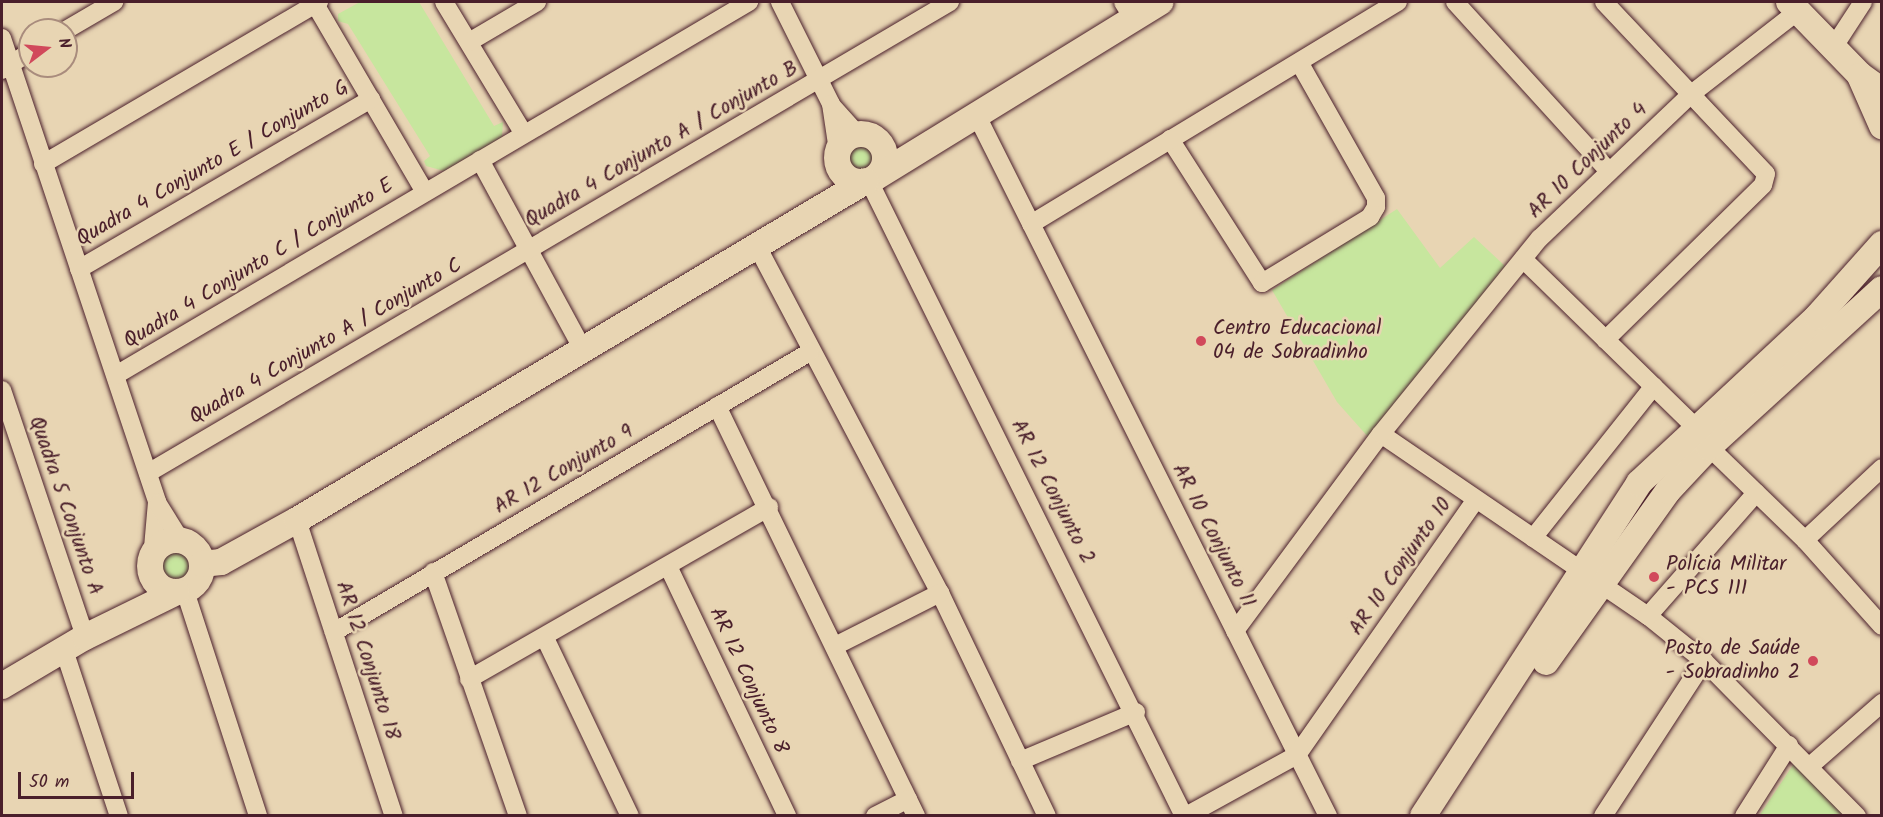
<!DOCTYPE html>
<html>
<head>
<meta charset="utf-8">
<style>
  body { margin:0 }
  #map { position:relative; width:1883px; height:817px; overflow:hidden; background:#e8d5b3; font-family:Kalam,sans-serif }
  div>[style] { position:absolute }
  .green>* { inset:0; background:#c7e69e }
  .round { border-radius:50% }
  .roads { filter:drop-shadow(0 0 2px #4a1f2b) drop-shadow(0 0 2px #4a1f2b) }
  .street>* { height:18px; margin:-9px; padding:0 9px; transform-origin:9px; border-radius:9px; background:#e8d5b3 }
  .secondary>* { height:26px; margin:-13px; padding:0 13px; transform-origin:13px; border-radius:13px; background:#e8d5b3 }
  .secondary>.ring { margin:-13px; padding:0; box-sizing:content-box; background:none; border:26px solid #e8d5b3; border-radius:50% }
  .dots>* { width:16px; height:16px; translate:-50% -50%; box-sizing:border-box; border:3px solid #e8d5b3; border-radius:50% }
  span { translate:-50% -50%; white-space:nowrap; text-align:center; line-height:1.15; -webkit-text-stroke:5px #e8d5b3; paint-order:stroke }
  .street-label { font-size:21px; color:#4a1f2b }
  .poi-label { font-size:21px; color:#4a1f2b }
  .left { translate:0 -50%; text-align:left }
  .right { translate:-100% -50%; text-align:right }
  .frame { position:absolute; inset:0; border:3px solid #4a1f2b; pointer-events:none }
  .north { position:absolute; left:18px; top:18px; width:60px; height:60px; box-sizing:border-box; background:#e8d5b3; border:2px solid #a98c7d; border-radius:50%; rotate:74deg; font-size:16px; font-weight:700; line-height:24px; text-align:center; color:#4a1f2b }
  .north::after { content:''; display:block; margin:auto; width:21px; height:27px; background:#d1495b; clip-path:polygon(50% 0,100% 100%,50% 72%,0 100%) }
  .scale { position:absolute; left:18px; top:772px; width:116px; height:27px; box-sizing:border-box; border:3px solid #4a1f2b; border-top:0; padding-left:8px; font-size:18px; line-height:21px; white-space:nowrap; color:#4a1f2b; -webkit-text-stroke:4px #e8d5b3; paint-order:stroke }
</style>
</head>
<body>
<div id="map">
  <div class="green">
    <i style="clip-path:polygon(360px 2px,419px 2px,494px 126px,503px 122px,502px 137px,444px 171px,426px 166px,424px 161px,430px 156px,348px 24px,338px 21px,338px 14px)"></i>
    <i class="round" style="left:845px;top:140px;width:34px;height:34px"></i>
    <i style="clip-path:polygon(1397px 209px,1440px 268px,1474px 237px,1505px 266px,1369px 438px,1337px 402px,1272px 290px)"></i>
    <i class="round" style="left:161px;top:544px;width:36px;height:36px"></i>
    <i style="clip-path:polygon(1795px 762px,1846px 816px,1759px 816px)"></i>
  </div>
  <div class="roads">
    <div class="street">
      <i style="left:444px;top:2px;width:154px;rotate:58.8deg"></i>
      <i style="left:780px;top:2px;width:114px;rotate:63.4deg"></i>
      <i style="left:831px;top:104px;width:48px;rotate:81.5deg"></i>
      <i style="left:1123px;top:2px;width:19px;rotate:58deg"></i>
      <i style="left:1455px;top:2px;width:227px;rotate:47.7deg"></i>
      <i style="left:1604px;top:2px;width:236px;rotate:46.7deg"></i>
      <i style="left:1766px;top:174px;width:11px;rotate:105deg"></i>
      <i style="left:1763px;top:185px;width:221px;rotate:135.5deg"></i>
      <i style="left:315px;top:4px;width:218px;rotate:59.7deg"></i>
      <i style="left:66px;top:30px;width:56px;rotate:-30.3deg"></i>
      <i style="left:2px;top:38px;width:489px;rotate:71.5deg"></i>
      <i style="left:157px;top:502px;width:57px;rotate:95deg"></i>
      <i style="left:469px;top:42px;width:79px;rotate:-30.5deg"></i>
      <i style="left:1833px;top:48px;width:55px;rotate:-56.9deg"></i>
      <i style="left:2px;top:70px;width:33px;rotate:-33deg"></i>
      <i style="left:832px;top:106px;width:38px;rotate:48deg"></i>
      <i style="left:975px;top:112px;width:788px;rotate:63.37deg"></i>
      <i style="left:1170px;top:139px;width:171px;rotate:57.4deg"></i>
      <i style="left:1262px;top:283px;width:127px;rotate:-31.4deg"></i>
      <i style="left:1370px;top:217px;width:12px;rotate:-59deg"></i>
      <i style="left:1376px;top:207px;width:9px;rotate:-90deg"></i>
      <i style="left:1376px;top:198px;width:156px;rotate:-119.5deg"></i>
      <i style="left:480px;top:160px;width:216px;rotate:61.5deg"></i>
      <i style="left:43px;top:164px;width:320px;rotate:-30.4deg"></i>
      <i style="left:869px;top:181px;width:709px;rotate:63.62deg"></i>
      <i style="left:1031px;top:224px;width:429px;rotate:-31.2deg"></i>
      <i style="left:757px;top:246px;width:392px;rotate:62.2deg"></i>
      <i style="left:940px;top:593px;width:247px;rotate:64.4deg"></i>
      <i style="left:1523px;top:259px;width:243px;rotate:44.3deg"></i>
      <i style="left:79px;top:269px;width:338px;rotate:-30.2deg"></i>
      <i style="left:116px;top:375px;width:735px;rotate:-30.51deg"></i>
      <i style="left:2px;top:390px;width:261px;rotate:71.4deg"></i>
      <i style="left:717px;top:406px;width:456px;rotate:64.1deg"></i>
      <i style="left:1381px;top:434px;width:323px;rotate:34.3deg"></i>
      <i style="left:1648px;top:616px;width:72px;rotate:38.8deg"></i>
      <i style="left:1704px;top:661px;width:218px;rotate:45.4deg"></i>
      <i style="left:1709px;top:447px;width:134px;rotate:44.1deg"></i>
      <i style="left:1805px;top:540px;width:115px;rotate:48.2deg"></i>
      <i style="left:148px;top:473px;width:930px;rotate:-30.42deg"></i>
      <i style="left:158px;top:504px;width:44px;rotate:58.1deg"></i>
      <i style="left:297px;top:520px;width:311px;rotate:71.9deg"></i>
      <i style="left:1533px;top:538px;width:194px;rotate:-51.5deg"></i>
      <i style="left:1805px;top:540px;width:105px;rotate:-43.1deg"></i>
      <i style="left:668px;top:566px;width:277px;rotate:64.5deg"></i>
      <i style="left:433px;top:572px;width:258px;rotate:70.8deg"></i>
      <i style="left:185px;top:591px;width:237px;rotate:72deg"></i>
      <i style="left:1648px;top:616px;width:164px;rotate:-48.7deg"></i>
      <i style="left:1235px;top:631px;width:245px;rotate:-53.5deg"></i>
      <i style="left:1381px;top:434px;width:252px;rotate:-51deg"></i>
      <i style="left:1540px;top:238px;width:207px;rotate:-43.6deg"></i>
      <i style="left:1690px;top:95px;width:137px;rotate:-37.9deg"></i>
      <i style="left:334px;top:632px;width:552px;rotate:-30.47deg"></i>
      <i style="left:545px;top:638px;width:197px;rotate:64.5deg"></i>
      <i style="left:835px;top:646px;width:118px;rotate:-26.8deg"></i>
      <i style="left:64px;top:650px;width:175px;rotate:71.7deg"></i>
      <i style="left:469px;top:679px;width:346px;rotate:-29.8deg"></i>
      <i style="left:1020px;top:761px;width:126px;rotate:-22.9deg"></i>
      <i style="left:1810px;top:766px;width:96px;rotate:-41.2deg"></i>
      <i style="left:875px;top:816px;width:37px;rotate:-27deg"></i>
      <i style="left:1186px;top:816px;width:127px;rotate:-28.8deg"></i>
      <i style="left:1297px;top:755px;width:312px;rotate:-55deg"></i>
      <i style="left:1603px;top:816px;width:185px;rotate:-56.9deg"></i>
      <i style="left:1744px;top:816px;width:84px;rotate:-57.6deg"></i>
    </div>
    <div class="secondary">
      <i style="left:1789px;top:2px;width:102px;rotate:45.8deg"></i>
      <i style="left:1860px;top:75px;width:27px;rotate:36deg"></i>
      <i style="left:1860px;top:76px;width:55px;rotate:66.3deg"></i>
      <i class="ring" style="left:837px;top:134px;width:22px;height:22px"></i>
      <i style="left:876px;top:177px;width:334px;rotate:-31.6deg"></i>
      <i class="ring" style="left:150px;top:540px;width:26px;height:26px"></i>
      <i style="left:202px;top:564px;width:19px;rotate:-6deg"></i>
      <i style="left:221px;top:562px;width:87px;rotate:-28.9deg"></i>
      <i style="left:297px;top:520px;width:662px;rotate:-30.79deg"></i>
      <i style="left:1546px;top:662px;width:210px;rotate:-54.5deg"></i>
      <i style="left:1668px;top:491px;width:60px;rotate:-47deg"></i>
      <i style="left:1709px;top:447px;width:234px;rotate:-42.4deg"></i>
      <i style="left:2px;top:686px;width:96px;rotate:-30.6deg"></i>
      <i style="left:85px;top:637px;width:102px;rotate:-26.1deg"></i>
      <i style="left:1423px;top:816px;width:397px;rotate:-57deg"></i>
      <i style="left:1639px;top:483px;width:243px;rotate:-43deg"></i>
      <i style="left:1817px;top:317px;width:98px;rotate:-48.3deg"></i>
    </div>
  </div>
  <div class="dots">
    <i style="left:1201px;top:341px;background:#d1495b"></i>
    <i style="left:1654px;top:577px;background:#d1495b"></i>
    <i style="left:1813px;top:661px;background:#d1495b"></i>
  </div>
  <div class="street-label">
    <span style="left:662px;top:145px;rotate:-30deg">Quadra 4 Conjunto A / Conjunto B</span>
    <span style="left:1588px;top:161px;rotate:-44deg">AR 10 Conjunto 4</span>
    <span style="left:213px;top:164px;rotate:-30deg">Quadra 4 Conjunto E / Conjunto G</span>
    <span style="left:259px;top:264px;rotate:-31deg">Quadra 4 Conjunto C / Conjunto E</span>
    <span style="left:326px;top:342px;rotate:-30deg">Quadra 4 Conjunto A / Conjunto C</span>
    <span style="left:564px;top:470px;rotate:-30deg">AR 12 Conjunto 9</span>
    <span style="left:1052px;top:492px;rotate:63deg">AR 12 Conjunto 2</span>
    <span style="left:65px;top:506px;rotate:71deg">Quadra 5 Conjunto A</span>
    <span style="left:1213px;top:536px;rotate:63deg">AR 10 Conjunto 11</span>
    <span style="left:1401px;top:567px;rotate:-55deg">AR 10 Conjunto 10</span>
    <span style="left:367px;top:661px;rotate:72deg">AR 12 Conjunto 18</span>
    <span style="left:748px;top:681px;rotate:65deg">AR 12 Conjunto 8</span>
  </div>
  <div class="poi-label">
    <span class="left" style="left:1213px;top:341px">Centro Educacional<br>04 de Sobradinho</span>
    <span class="left" style="left:1666px;top:577px">Polícia Militar<br>- PCS 111</span>
    <span class="right" style="left:1800px;top:661px">Posto de Saúde<br>- Sobradinho 2</span>
  </div>
  <div class="frame"></div>
  <div class="north">N</div>
  <div class="scale">50 m</div>
</div>
</body>
</html>
